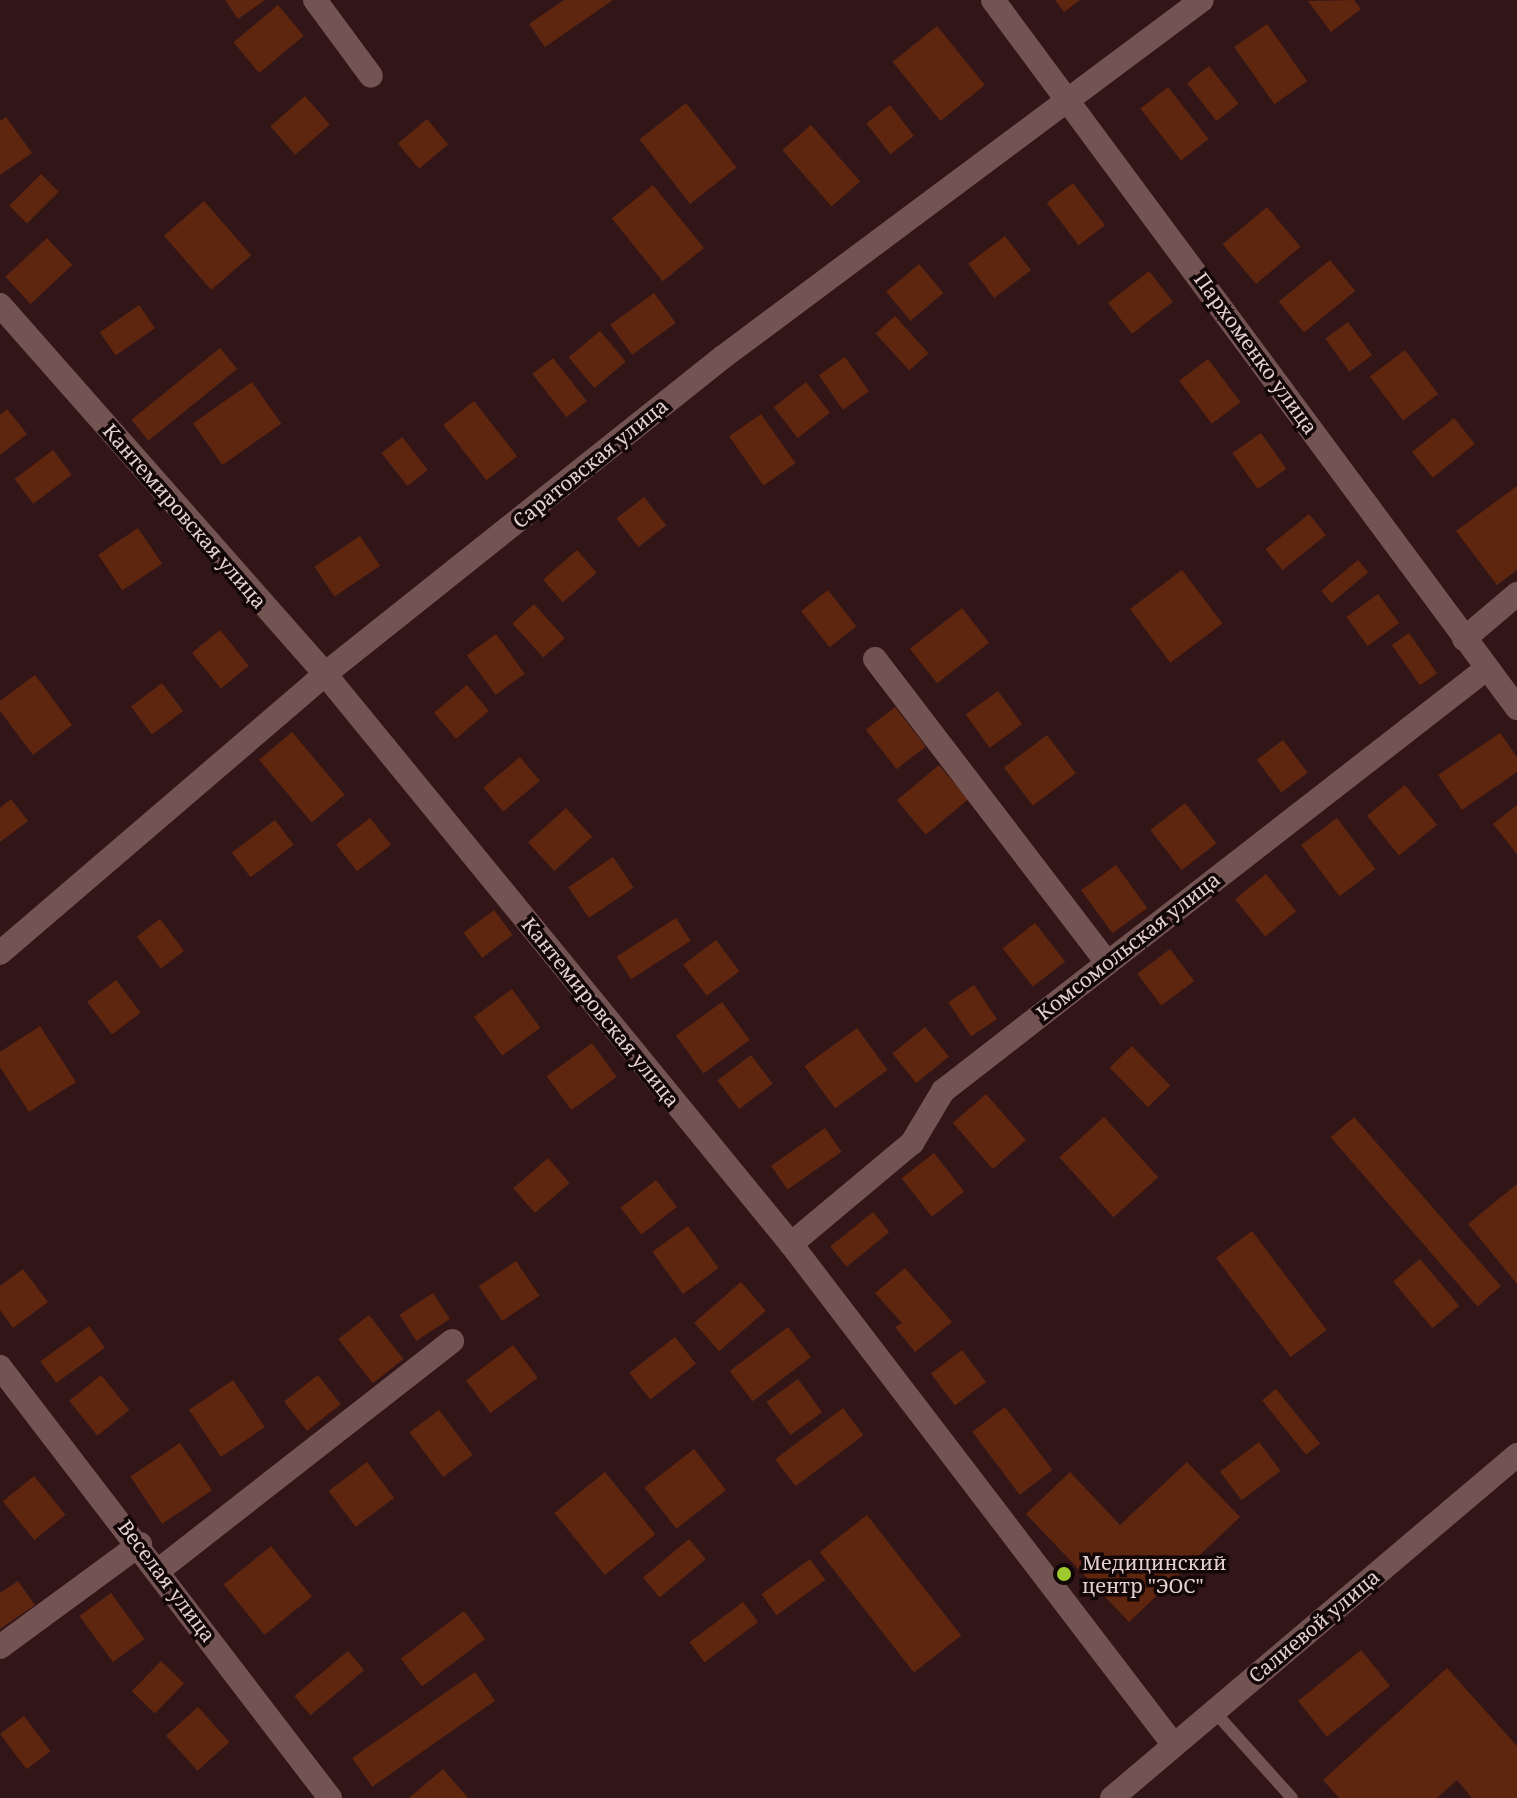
<!DOCTYPE html>
<html>
<head>
<meta charset="utf-8">
<style>
  body { margin:0 }
  #map { position:relative; width:1517px; height:1798px; overflow:hidden; background:#321617; font-family:"Noto Serif",serif }
  div>[style] { position:absolute }
  .building>* { inset:0; background:#5e250f; transform-origin:0 0 }
  .lane>* { height:12px; margin:-6px; padding:0 6px; transform-origin:6px; border-radius:6px; background:#745353 }
  .street>* { height:24px; margin:-12px; padding:0 12px; transform-origin:12px; border-radius:12px; background:#745353 }
  .secondary>* { height:24px; margin:-12px; padding:0 12px; transform-origin:12px; border-radius:12px; background:#745353 }
  .dots>* { width:22px; height:22px; translate:-50% -50%; box-sizing:border-box; border:4px solid #120606; border-radius:50% }
  span { translate:-50% -50%; white-space:nowrap; text-align:center; line-height:1.15; -webkit-text-stroke:7px #120606; paint-order:stroke }
  .street-label { font-size:20px; color:#e4d0d0 }
  .poi-label { font-size:20px; color:#e4d0d0 }
  .left { translate:0 -50%; text-align:left }
</style>
</head>
<body>
<div id="map">
  <div class="building">
    <i style="clip-path:polygon(225px 0,265px 0,238px 19px)"></i>
    <i style="clip-path:polygon(564px 0,613px 0,545px 47px,529px 24px)"></i>
    <i style="clip-path:polygon(1055px 0,1080px 0,1064px 12px)"></i>
    <i style="clip-path:polygon(1354px 0,1361px 9px,1331px 32px,1308px 1px)"></i>
    <i style="left:278px;top:5px;width:40px;height:58px;rotate:50deg"></i>
    <i style="left:1267px;top:24px;width:70px;height:40px;rotate:55deg"></i>
    <i style="left:937px;top:26px;width:76px;height:57px;rotate:51deg"></i>
    <i style="left:1209px;top:66px;width:48px;height:28px;rotate:52deg"></i>
    <i style="left:1168px;top:87px;width:66px;height:35px;rotate:52deg"></i>
    <i style="left:305px;top:96px;width:38px;height:46px;rotate:49deg"></i>
    <i style="left:686px;top:103px;width:82px;height:59px;rotate:52deg"></i>
    <i style="left:890px;top:105px;width:39px;height:30px;rotate:52deg"></i>
    <i style="clip-path:polygon(6px 117px,32px 153px,0 175px,0 121px)"></i>
    <i style="left:427px;top:119px;width:33px;height:38px;rotate:50deg"></i>
    <i style="left:811px;top:125px;width:75px;height:38px;rotate:49deg"></i>
    <i style="left:41px;top:174px;width:25px;height:45px;rotate:45deg"></i>
    <i style="left:1073px;top:183px;width:53px;height:33px;rotate:53deg"></i>
    <i style="left:653px;top:185px;width:81px;height:53px;rotate:51deg"></i>
    <i style="left:204px;top:201px;width:72px;height:53px;rotate:49deg"></i>
    <i style="left:1267px;top:207px;width:52px;height:58px;rotate:50deg"></i>
    <i style="left:1005px;top:236px;width:43px;height:46px;rotate:53deg"></i>
    <i style="left:47px;top:238px;width:37px;height:57px;rotate:47deg"></i>
    <i style="left:1330px;top:260px;width:40px;height:66px;rotate:51deg"></i>
    <i style="left:919px;top:264px;width:38px;height:43px;rotate:50deg"></i>
    <i style="left:1149px;top:271px;width:39px;height:52px;rotate:52deg"></i>
    <i style="left:654px;top:293px;width:37px;height:54px;rotate:54deg"></i>
    <i style="left:139px;top:305px;width:28px;height:48px;rotate:55deg"></i>
    <i style="left:895px;top:316px;width:50px;height:26px;rotate:48deg"></i>
    <i style="left:1348px;top:322px;width:41px;height:28px;rotate:54deg"></i>
    <i style="left:600px;top:331px;width:40px;height:41px;rotate:50deg"></i>
    <i style="left:220px;top:348px;width:27px;height:114px;rotate:51deg"></i>
    <i style="left:1405px;top:350px;width:55px;height:44px;rotate:53deg"></i>
    <i style="left:845px;top:357px;width:42px;height:32px;rotate:55deg"></i>
    <i style="left:553px;top:358px;width:55px;height:26px;rotate:52deg"></i>
    <i style="left:1208px;top:359px;width:54px;height:36px;rotate:53deg"></i>
    <i style="left:252px;top:382px;width:51px;height:72px;rotate:55deg"></i>
    <i style="left:806px;top:382px;width:39px;height:41px;rotate:52deg"></i>
    <i style="left:474px;top:401px;width:70px;height:39px;rotate:52deg"></i>
    <i style="clip-path:polygon(7px 409px,27px 434px,0 455px,0 415px)"></i>
    <i style="left:761px;top:414px;width:60px;height:39px;rotate:55deg"></i>
    <i style="left:1454px;top:418px;width:33px;height:54px;rotate:51deg"></i>
    <i style="left:1261px;top:433px;width:44px;height:35px;rotate:55deg"></i>
    <i style="left:402px;top:437px;width:42px;height:26px;rotate:52deg"></i>
    <i style="left:53px;top:450px;width:31px;height:48px;rotate:53deg"></i>
    <i style="clip-path:polygon(1517px 486px,1517px 570px,1497px 585px,1456px 531px)"></i>
    <i style="left:644px;top:497px;width:36px;height:35px;rotate:52deg"></i>
    <i style="left:1309px;top:514px;width:27px;height:56px;rotate:51deg"></i>
    <i style="left:138px;top:528px;width:43px;height:48px;rotate:56deg"></i>
    <i style="left:360px;top:536px;width:36px;height:55px;rotate:56deg"></i>
    <i style="left:577px;top:550px;width:30px;height:45px;rotate:49deg"></i>
    <i style="left:1358px;top:560px;width:16px;height:48px;rotate:50deg"></i>
    <i style="left:1182px;top:570px;width:67px;height:65px;rotate:53deg"></i>
    <i style="left:828px;top:590px;width:46px;height:34px;rotate:52deg"></i>
    <i style="left:1378px;top:594px;width:36px;height:39px;rotate:54deg"></i>
    <i style="left:534px;top:604px;width:46px;height:29px;rotate:48deg"></i>
    <i style="left:962px;top:608px;width:44px;height:66px;rotate:52deg"></i>
    <i style="left:220px;top:630px;width:46px;height:36px;rotate:51deg"></i>
    <i style="left:1409px;top:633px;width:49px;height:21px;rotate:55deg"></i>
    <i style="left:496px;top:634px;width:49px;height:36px;rotate:54deg"></i>
    <i style="clip-path:polygon(35px 675px,72px 725px,33px 755px,0 711px,0 701px)"></i>
    <i style="left:162px;top:683px;width:35px;height:39px;rotate:53deg"></i>
    <i style="left:467px;top:685px;width:34px;height:43px;rotate:50deg"></i>
    <i style="left:998px;top:691px;width:41px;height:40px;rotate:54deg"></i>
    <i style="left:895px;top:707px;width:50px;height:37px;rotate:52deg"></i>
    <i style="left:292px;top:732px;width:82px;height:43px;rotate:50deg"></i>
    <i style="clip-path:polygon(1500px 733px,1517px 757px,1517px 772px,1462px 810px,1438px 775px)"></i>
    <i style="left:1047px;top:735px;width:48px;height:54px;rotate:53deg"></i>
    <i style="left:1283px;top:740px;width:41px;height:33px;rotate:53deg"></i>
    <i style="left:520px;top:757px;width:31px;height:48px;rotate:50deg"></i>
    <i style="left:939px;top:765px;width:45px;height:55px;rotate:50deg"></i>
    <i style="left:1405px;top:785px;width:51px;height:49px;rotate:51deg"></i>
    <i style="clip-path:polygon(11px 799px,28px 821px,0 842px,0 808px)"></i>
    <i style="left:1185px;top:803px;width:51px;height:44px;rotate:52deg"></i>
    <i style="clip-path:polygon(1517px 805px,1517px 854px,1493px 824px)"></i>
    <i style="left:566px;top:808px;width:39px;height:51px;rotate:48deg"></i>
    <i style="left:370px;top:818px;width:34px;height:43px;rotate:52deg"></i>
    <i style="left:1337px;top:818px;width:64px;height:45px;rotate:53deg"></i>
    <i style="left:275px;top:820px;width:31px;height:54px;rotate:53deg"></i>
    <i style="left:613px;top:857px;width:37px;height:54px;rotate:56deg"></i>
    <i style="left:1116px;top:865px;width:53px;height:43px;rotate:54deg"></i>
    <i style="left:1266px;top:874px;width:48px;height:40px;rotate:51deg"></i>
    <i style="left:494px;top:910px;width:31px;height:38px;rotate:53deg"></i>
    <i style="left:676px;top:918px;width:27px;height:71px;rotate:57deg"></i>
    <i style="left:160px;top:919px;width:40px;height:29px;rotate:53deg"></i>
    <i style="left:1035px;top:923px;width:49px;height:41px;rotate:52deg"></i>
    <i style="left:716px;top:940px;width:39px;height:41px;rotate:53deg"></i>
    <i style="left:1170px;top:949px;width:40px;height:41px;rotate:53deg"></i>
    <i style="left:116px;top:980px;width:41px;height:36px;rotate:53deg"></i>
    <i style="left:974px;top:985px;width:41px;height:31px;rotate:56deg"></i>
    <i style="left:512px;top:989px;width:48px;height:47px;rotate:54deg"></i>
    <i style="left:722px;top:1002px;width:47px;height:57px;rotate:54deg"></i>
    <i style="clip-path:polygon(40px 1026px,76px 1082px,29px 1112px,0 1067px,0 1052px)"></i>
    <i style="left:925px;top:1027px;width:38px;height:42px;rotate:51deg"></i>
    <i style="left:857px;top:1028px;width:52px;height:65px;rotate:54deg"></i>
    <i style="left:592px;top:1043px;width:42px;height:56px;rotate:54deg"></i>
    <i style="left:1132px;top:1046px;width:55px;height:31px;rotate:46deg"></i>
    <i style="left:751px;top:1055px;width:36px;height:42px;rotate:53deg"></i>
    <i style="left:986px;top:1094px;width:61px;height:44px;rotate:49deg"></i>
    <i style="left:1104px;top:1117px;width:81px;height:60px;rotate:48deg"></i>
    <i style="left:1354px;top:1117px;width:224px;height:31px;rotate:49deg"></i>
    <i style="left:825px;top:1128px;width:29px;height:66px;rotate:55deg"></i>
    <i style="left:934px;top:1153px;width:49px;height:41px;rotate:52deg"></i>
    <i style="left:548px;top:1158px;width:33px;height:46px;rotate:49deg"></i>
    <i style="left:656px;top:1180px;width:34px;height:45px;rotate:52deg"></i>
    <i style="clip-path:polygon(1517px 1184px,1517px 1284px,1468px 1224px)"></i>
    <i style="left:873px;top:1212px;width:26px;height:55px;rotate:51deg"></i>
    <i style="left:688px;top:1226px;width:52px;height:44px;rotate:54deg"></i>
    <i style="left:1252px;top:1231px;width:124px;height:45px;rotate:53deg"></i>
    <i style="left:1420px;top:1259px;width:61px;height:35px;rotate:50deg"></i>
    <i style="left:516px;top:1261px;width:42px;height:45px;rotate:56deg"></i>
    <i style="clip-path:polygon(905px 1268px,952px 1322px,915px 1352px,895px 1327px,902px 1323px,875px 1293px)"></i>
    <i style="clip-path:polygon(23px 1269px,48px 1302px,13px 1328px,0 1310px,0 1286px)"></i>
    <i style="left:741px;top:1282px;width:38px;height:62px;rotate:49deg"></i>
    <i style="left:433px;top:1293px;width:31px;height:40px;rotate:57deg"></i>
    <i style="left:369px;top:1315px;width:56px;height:39px;rotate:52deg"></i>
    <i style="left:89px;top:1326px;width:27px;height:60px;rotate:54deg"></i>
    <i style="left:788px;top:1327px;width:38px;height:73px;rotate:53deg"></i>
    <i style="left:675px;top:1337px;width:34px;height:58px;rotate:52deg"></i>
    <i style="left:513px;top:1345px;width:41px;height:59px;rotate:53deg"></i>
    <i style="left:962px;top:1350px;width:40px;height:39px;rotate:53deg"></i>
    <i style="left:101px;top:1375px;width:45px;height:41px;rotate:51deg"></i>
    <i style="left:318px;top:1375px;width:37px;height:43px;rotate:52deg"></i>
    <i style="left:798px;top:1379px;width:41px;height:39px;rotate:54deg"></i>
    <i style="left:233px;top:1380px;width:57px;height:53px;rotate:56deg"></i>
    <i style="left:1276px;top:1389px;width:70px;height:18px;rotate:51deg"></i>
    <i style="left:1005px;top:1407px;width:79px;height:41px;rotate:53deg"></i>
    <i style="left:843px;top:1408px;width:34px;height:85px;rotate:53deg"></i>
    <i style="left:439px;top:1410px;width:56px;height:37px;rotate:53deg"></i>
    <i style="left:1259px;top:1442px;width:36px;height:49px;rotate:53deg"></i>
    <i style="left:180px;top:1443px;width:57px;height:60px;rotate:56deg"></i>
    <i style="left:694px;top:1449px;width:52px;height:63px;rotate:52deg"></i>
    <i style="left:367px;top:1462px;width:45px;height:48px;rotate:53deg"></i>
    <i style="clip-path:polygon(1187px 1462px,1240px 1517px,1129px 1622px,1026px 1514px,1070px 1472px,1120px 1525px)"></i>
    <i style="left:605px;top:1472px;width:80px;height:65px;rotate:51deg"></i>
    <i style="left:34px;top:1476px;width:50px;height:40px;rotate:51deg"></i>
    <i style="left:867px;top:1515px;width:153px;height:60px;rotate:52deg"></i>
    <i style="left:689px;top:1539px;width:26px;height:60px;rotate:50deg"></i>
    <i style="left:271px;top:1546px;width:65px;height:61px;rotate:51deg"></i>
    <i style="left:810px;top:1559px;width:26px;height:60px;rotate:54deg"></i>
    <i style="clip-path:polygon(18px 1581px,35px 1605px,0 1629px,0 1593px)"></i>
    <i style="left:111px;top:1593px;width:57px;height:39px;rotate:54deg"></i>
    <i style="left:743px;top:1602px;width:25px;height:67px;rotate:53deg"></i>
    <i style="left:464px;top:1611px;width:35px;height:79px;rotate:53deg"></i>
    <i style="left:1361px;top:1650px;width:46px;height:81px;rotate:51deg"></i>
    <i style="left:348px;top:1651px;width:25px;height:70px;rotate:50deg"></i>
    <i style="left:161px;top:1661px;width:32px;height:42px;rotate:44deg"></i>
    <i style="clip-path:polygon(1447px 1668px,1517px 1746px,1517px 1798px,1472px 1798px,1457px 1780px,1437px 1798px,1339px 1798px,1323px 1780px)"></i>
    <i style="left:475px;top:1672px;width:35px;height:150px;rotate:55deg"></i>
    <i style="left:198px;top:1707px;width:47px;height:43px;rotate:48deg"></i>
    <i style="left:24px;top:1716px;width:44px;height:30px;rotate:53deg"></i>
    <i style="clip-path:polygon(443px 1769px,468px 1798px,409px 1798px)"></i>
  </div>
  <div class="lane">
    <i style="left:1213px;top:1710px;width:118px;rotate:48.1deg"></i>
  </div>
  <div class="street">
    <i style="left:315px;top:0;width:94px;rotate:53.6deg"></i>
    <i style="left:993px;top:0;width:881px;rotate:53.49deg"></i>
    <i style="left:0;top:305px;width:492px;rotate:48.6deg"></i>
    <i style="left:325px;top:674px;width:736px;rotate:50.73deg"></i>
    <i style="left:791px;top:1244px;width:629px;rotate:52.62deg"></i>
    <i style="left:1464px;top:639px;width:70px;rotate:-40.3deg"></i>
    <i style="left:875px;top:659px;width:382px;rotate:52.6deg"></i>
    <i style="left:0;top:953px;width:428px;rotate:-40.6deg"></i>
    <i style="left:325px;top:674px;width:509px;rotate:-38.54deg"></i>
    <i style="left:723px;top:357px;width:597px;rotate:-36.7deg"></i>
    <i style="left:791px;top:1244px;width:158px;rotate:-39.9deg"></i>
    <i style="left:912px;top:1143px;width:61px;rotate:-59.2deg"></i>
    <i style="left:943px;top:1091px;width:688px;rotate:-37.85deg"></i>
    <i style="left:0;top:1367px;width:543px;rotate:52.56deg"></i>
    <i style="left:159px;top:1570px;width:372px;rotate:-38deg"></i>
    <i style="left:0;top:1647px;width:174px;rotate:-36.3deg"></i>
  </div>
  <div class="secondary">
    <i style="left:1112px;top:1798px;width:531px;rotate:-40.26deg"></i>
  </div>
  <div class="dots">
    <i style="left:1064px;top:1574px;background:#9eca2f"></i>
  </div>
  <div class="street-label">
    <span style="left:1256px;top:353px;rotate:54deg">Пархоменко улица</span>
    <span style="left:590px;top:463px;rotate:-39deg">Саратовская улица</span>
    <span style="left:185px;top:516px;rotate:49deg">Кантемировская улица</span>
    <span style="left:1128px;top:946px;rotate:-38deg">Комсомольская улица</span>
    <span style="left:601px;top:1012px;rotate:51deg">Кантемировская улица</span>
    <span style="left:167px;top:1581px;rotate:53deg">Веселая улица</span>
    <span style="left:1314px;top:1626px;rotate:-40deg">Салиевой улица</span>
  </div>
  <div class="poi-label">
    <span class="left" style="left:1082px;top:1574px">Медицинский<br>центр "ЭОС"</span>
  </div>
</div>
</body>
</html>
